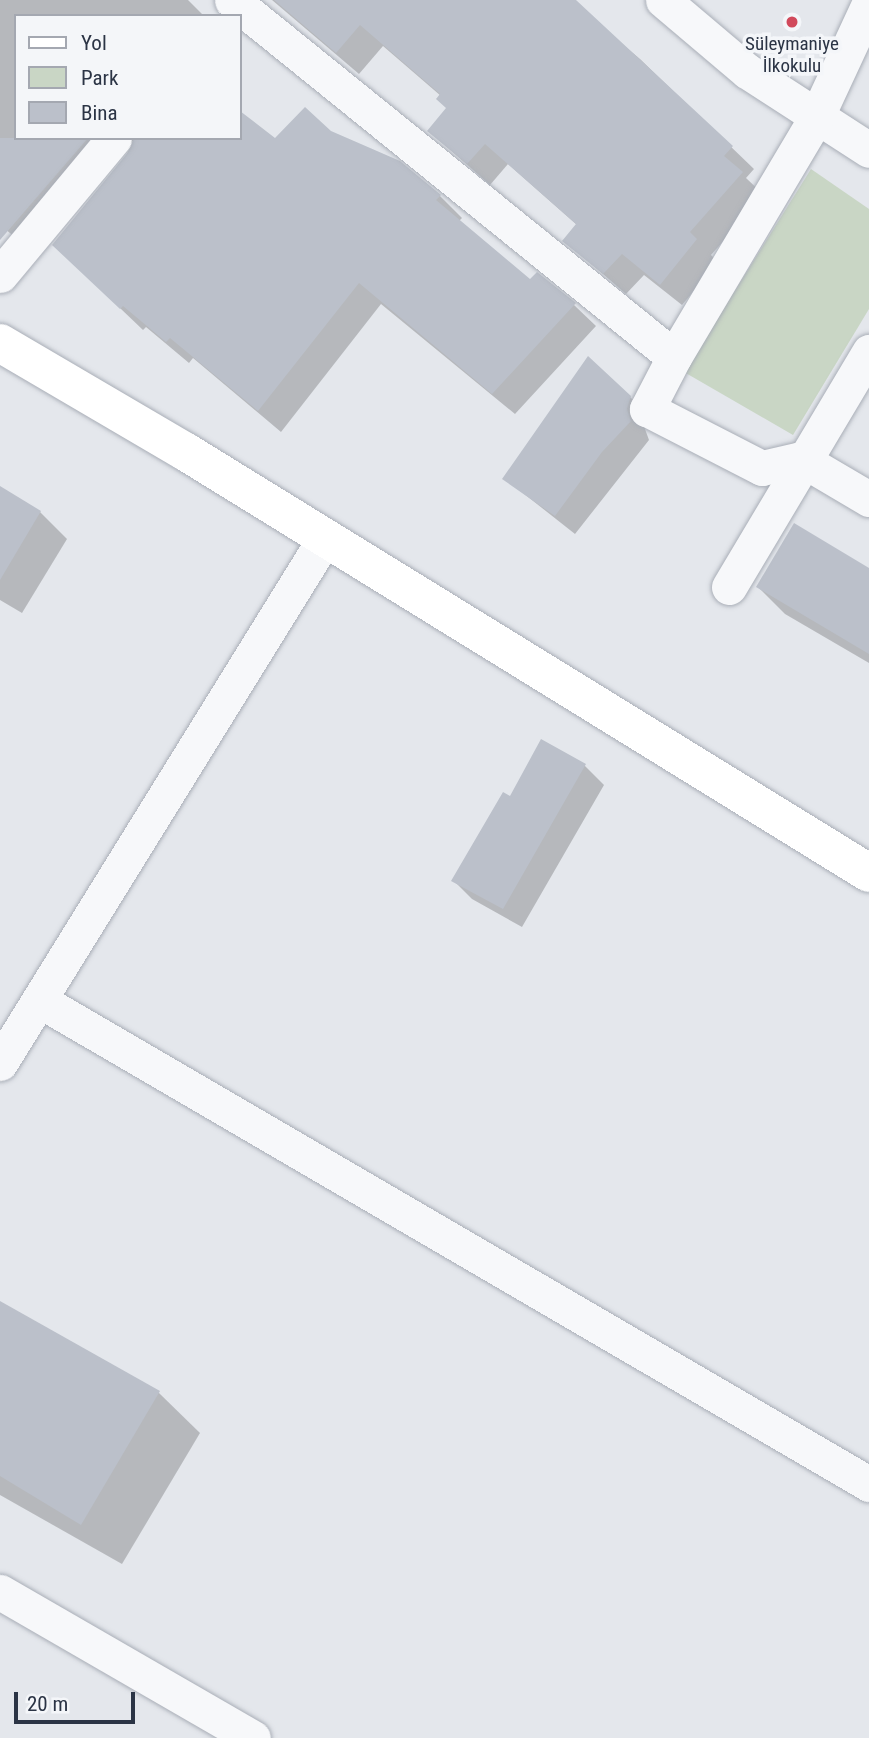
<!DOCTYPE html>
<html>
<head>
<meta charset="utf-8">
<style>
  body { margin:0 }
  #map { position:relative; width:869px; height:1738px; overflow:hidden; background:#e4e7ec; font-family:"Roboto Condensed",sans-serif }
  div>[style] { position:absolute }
  .green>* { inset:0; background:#c9d6c5 }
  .shadow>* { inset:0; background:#0003 }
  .building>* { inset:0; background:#bbc0ca }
  .roads { filter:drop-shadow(0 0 2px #a9aeb7) drop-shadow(0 0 2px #a9aeb7) }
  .street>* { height:35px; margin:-17.5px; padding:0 17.5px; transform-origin:17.5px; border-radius:17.5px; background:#f7f8fa }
  .secondary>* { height:38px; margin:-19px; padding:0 19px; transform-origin:19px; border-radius:19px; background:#fff }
  .dots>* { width:19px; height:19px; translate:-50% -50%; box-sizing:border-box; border:4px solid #f4f6f9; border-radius:50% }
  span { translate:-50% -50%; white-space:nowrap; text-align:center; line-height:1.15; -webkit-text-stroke:7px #f4f6f9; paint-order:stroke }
  .poi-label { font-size:19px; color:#2b3445 }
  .legend { position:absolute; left:14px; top:14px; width:228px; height:126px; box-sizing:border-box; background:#f4f6f9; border:2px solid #a4a8b1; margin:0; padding:9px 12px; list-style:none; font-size:21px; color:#2b3445 }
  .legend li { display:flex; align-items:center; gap:14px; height:35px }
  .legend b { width:35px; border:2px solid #a4a8b1 }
  .scale { position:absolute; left:14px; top:1692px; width:121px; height:32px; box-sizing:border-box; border:4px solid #2b3445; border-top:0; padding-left:9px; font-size:21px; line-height:24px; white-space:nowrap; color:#2b3445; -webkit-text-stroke:5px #f4f6f9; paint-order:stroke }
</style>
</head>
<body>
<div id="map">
  <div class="green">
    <i style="clip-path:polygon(811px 169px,869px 209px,869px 309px,793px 435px,684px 372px)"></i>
  </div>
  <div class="shadow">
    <i style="clip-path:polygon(0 0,188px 0,204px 16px,16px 16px,16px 138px,240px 138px,240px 113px,275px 141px,330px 133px,440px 196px,462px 218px,458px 222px,531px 282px,574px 305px,596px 326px,515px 414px,381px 304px,281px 432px,193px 358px,189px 363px,146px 327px,143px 330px,76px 266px,133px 141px,31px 250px,0 225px)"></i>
    <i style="clip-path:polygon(272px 0,570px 0,640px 59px,754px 169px,746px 178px,764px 195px,711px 255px,718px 262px,682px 305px,644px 275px,626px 294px,565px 241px,577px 225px,508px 164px,490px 185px,429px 131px,448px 109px,441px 96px,383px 46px,359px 74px)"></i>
    <i style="clip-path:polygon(630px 397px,649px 416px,645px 429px,649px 440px,575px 534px,504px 478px)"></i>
    <i style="clip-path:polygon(0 488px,40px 512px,67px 539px,22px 613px,0 600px)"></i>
    <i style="clip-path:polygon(869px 569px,869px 663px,785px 614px,758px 587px)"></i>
    <i style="clip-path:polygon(541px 741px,585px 766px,604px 785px,522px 927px,472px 899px,453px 880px,510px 799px)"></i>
    <i style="clip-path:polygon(0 1304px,159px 1393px,200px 1433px,122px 1564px,0 1495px)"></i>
  </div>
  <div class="building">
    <i style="clip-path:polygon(274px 0,576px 0,733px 146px,724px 156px,743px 172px,690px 232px,697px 239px,660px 285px,622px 254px,603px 274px,562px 241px,576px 224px,485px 144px,467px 164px,427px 131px,446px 108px,436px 99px,440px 94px,360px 25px,336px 53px)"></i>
    <i style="clip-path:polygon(305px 107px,331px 131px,400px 161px,441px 195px,436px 200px,530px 279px,537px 272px,576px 303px,492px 394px,359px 283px,258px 411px,170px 338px,166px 342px,123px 306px,120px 309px,52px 245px,129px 151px,134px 138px,240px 138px,240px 111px,275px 138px)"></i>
    <i style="clip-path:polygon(0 138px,88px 138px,0 240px)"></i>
    <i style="clip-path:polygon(588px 356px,631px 396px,627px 409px,631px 421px,602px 452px,555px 516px,502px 479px)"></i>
    <i style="clip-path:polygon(0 486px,41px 511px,0 580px)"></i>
    <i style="clip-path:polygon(794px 523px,869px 568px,869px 654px,756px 587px)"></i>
    <i style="clip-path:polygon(541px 739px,586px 764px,503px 909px,451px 881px,503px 792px,510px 796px)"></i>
    <i style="clip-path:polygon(0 1301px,160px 1391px,81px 1525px,0 1476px)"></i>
  </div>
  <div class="roads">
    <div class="street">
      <i style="left:232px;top:0;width:568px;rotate:38.93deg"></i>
      <i style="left:674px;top:357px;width:59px;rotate:117.4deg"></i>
      <i style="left:647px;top:409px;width:129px;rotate:27.2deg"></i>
      <i style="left:762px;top:468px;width:40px;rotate:-13deg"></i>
      <i style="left:801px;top:459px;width:79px;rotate:30.5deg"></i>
      <i style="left:663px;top:0;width:110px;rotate:40.2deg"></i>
      <i style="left:747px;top:71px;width:145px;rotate:32.9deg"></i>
      <i style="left:0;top:275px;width:178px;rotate:-50.2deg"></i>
      <i style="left:674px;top:357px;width:280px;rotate:-59.3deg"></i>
      <i style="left:817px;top:116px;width:123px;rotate:-65.1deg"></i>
      <i style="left:729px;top:587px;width:274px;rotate:-59.2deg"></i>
      <i style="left:39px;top:1000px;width:961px;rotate:30.25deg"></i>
      <i style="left:0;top:1063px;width:617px;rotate:-58.24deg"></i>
      <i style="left:0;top:1592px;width:292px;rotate:30deg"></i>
    </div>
    <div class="secondary">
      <i style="left:0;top:343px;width:216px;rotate:30.4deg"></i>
      <i style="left:186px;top:452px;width:802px;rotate:31.65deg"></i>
    </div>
  </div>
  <div class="dots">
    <i style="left:792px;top:22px;background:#d1495b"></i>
  </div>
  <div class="poi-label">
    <span style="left:792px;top:55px">Süleymaniye<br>İlkokulu</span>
  </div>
  <ul class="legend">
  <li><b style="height:9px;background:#fff"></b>Yol</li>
  <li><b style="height:19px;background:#c9d6c5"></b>Park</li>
  <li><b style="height:19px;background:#bbc0ca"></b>Bina</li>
  </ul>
  <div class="scale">20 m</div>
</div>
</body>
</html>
